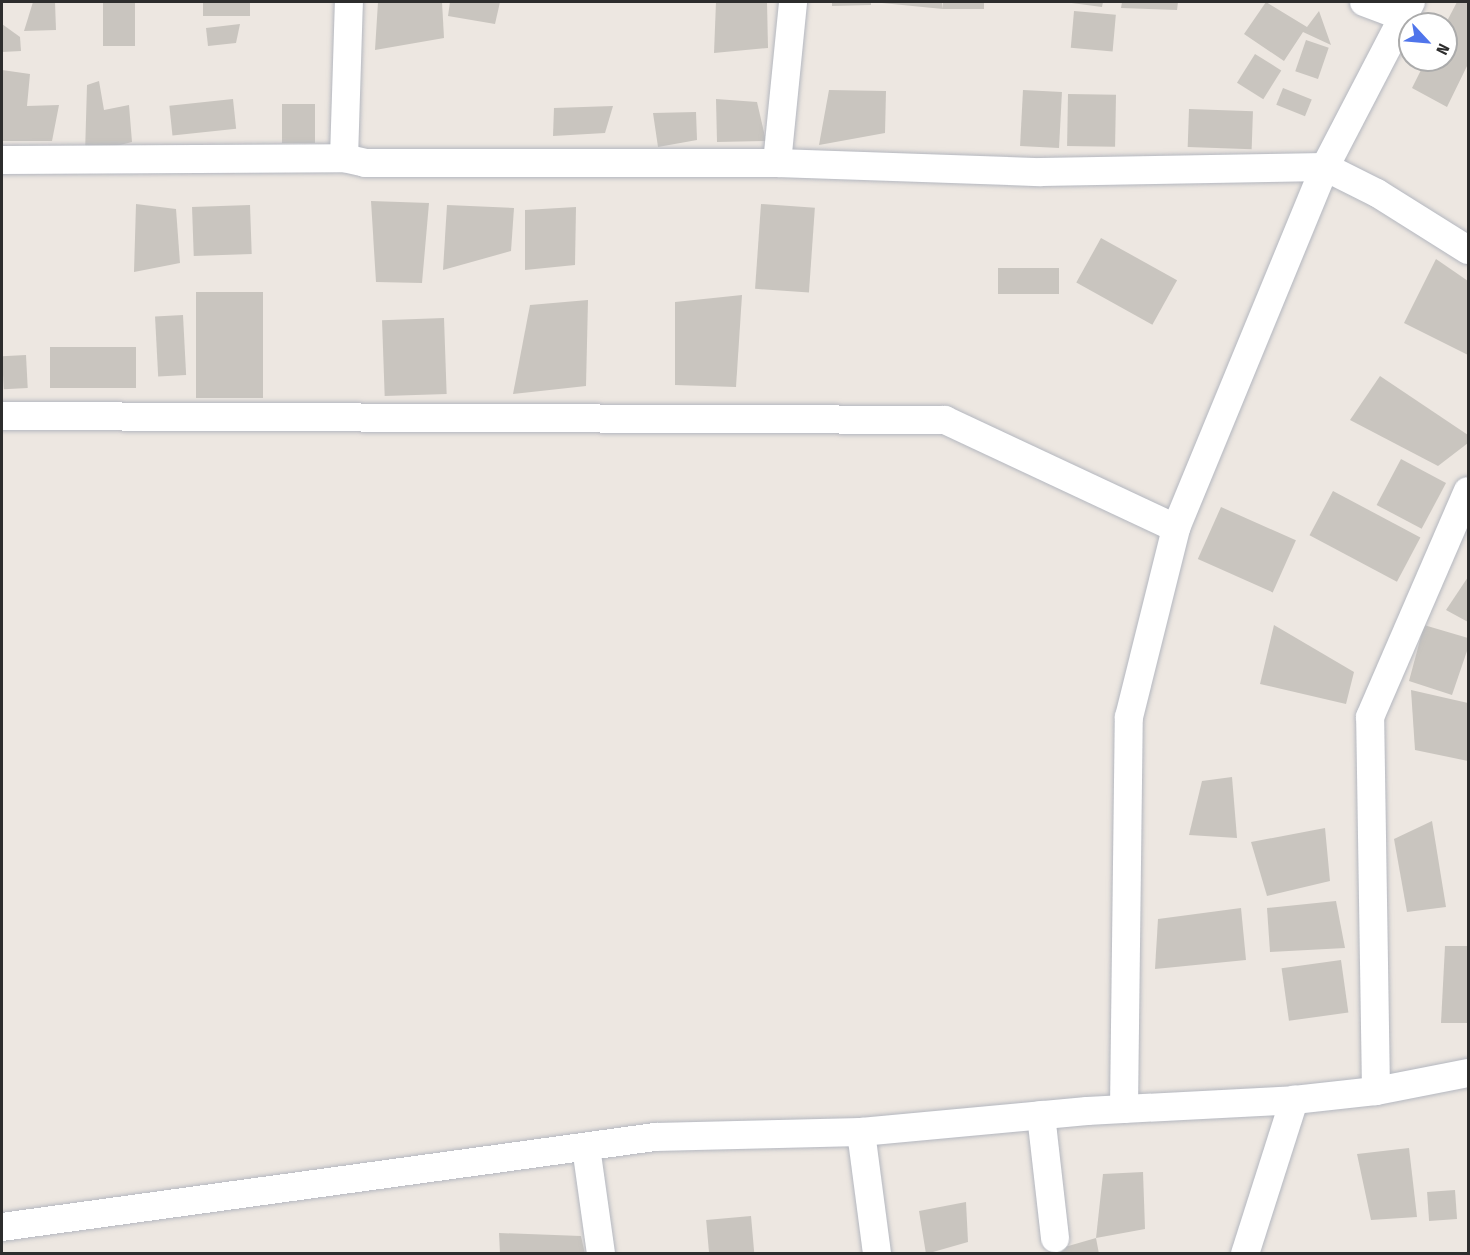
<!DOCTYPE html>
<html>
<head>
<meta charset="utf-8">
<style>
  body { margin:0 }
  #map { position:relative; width:1470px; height:1255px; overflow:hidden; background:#ede7e1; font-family:"Fira Sans Condensed",sans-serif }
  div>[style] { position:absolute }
  .building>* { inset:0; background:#c9c5bf; transform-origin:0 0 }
  .roads { filter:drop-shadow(0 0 2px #b4b7bf) drop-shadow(0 0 2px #b4b7bf) }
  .street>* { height:28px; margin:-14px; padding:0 14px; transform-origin:14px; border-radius:14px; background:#fff }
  span { translate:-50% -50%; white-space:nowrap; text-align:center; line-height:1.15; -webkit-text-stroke:4.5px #fff; paint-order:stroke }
  .frame { position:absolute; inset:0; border:3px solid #2d2d2d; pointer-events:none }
  .north { position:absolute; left:1398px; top:12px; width:60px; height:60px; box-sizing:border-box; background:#fff; border:2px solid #ababab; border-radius:50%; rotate:116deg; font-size:16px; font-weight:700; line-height:24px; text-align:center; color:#2d2d2d }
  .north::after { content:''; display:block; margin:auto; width:21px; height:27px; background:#5075eb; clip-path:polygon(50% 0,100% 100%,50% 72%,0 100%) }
</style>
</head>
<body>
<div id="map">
  <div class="building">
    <i style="clip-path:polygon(33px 2px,55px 2px,56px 30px,24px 31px)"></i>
    <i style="left:103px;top:2px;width:32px;height:44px"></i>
    <i style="left:203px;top:2px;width:47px;height:14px"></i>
    <i style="clip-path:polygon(378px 2px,442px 2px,444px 38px,375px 50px)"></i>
    <i style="clip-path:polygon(450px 2px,500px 2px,495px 24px,448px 16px)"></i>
    <i style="clip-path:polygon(716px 2px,767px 2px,768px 48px,714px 53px)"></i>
    <i style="clip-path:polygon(832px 2px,871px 2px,871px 5px,832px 6px)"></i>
    <i style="clip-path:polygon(882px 2px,942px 2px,943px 9px,882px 3px)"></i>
    <i style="left:943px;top:2px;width:41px;height:7px"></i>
    <i style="clip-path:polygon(1064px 2px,1103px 2px,1102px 7px)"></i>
    <i style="clip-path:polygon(1122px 2px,1178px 2px,1177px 10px,1121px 8px)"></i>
    <i style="clip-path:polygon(1266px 2px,1307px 27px,1319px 11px,1331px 45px,1303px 32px,1284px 61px,1244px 34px)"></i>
    <i style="clip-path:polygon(1457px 2px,1468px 2px,1468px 64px,1447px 107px,1412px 88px,1426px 60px,1446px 60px,1446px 23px)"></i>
    <i style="left:1074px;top:11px;width:42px;height:37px;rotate:5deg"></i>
    <i style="clip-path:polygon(2px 24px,20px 37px,21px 51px,2px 52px)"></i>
    <i style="clip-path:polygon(240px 24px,236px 43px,208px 46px,206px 28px)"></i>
    <i style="left:1306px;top:40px;width:24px;height:33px;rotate:19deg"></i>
    <i style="left:1255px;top:54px;width:31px;height:34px;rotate:32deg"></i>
    <i style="clip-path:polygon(2px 70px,30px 74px,27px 106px,59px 105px,52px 141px,2px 141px)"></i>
    <i style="clip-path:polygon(99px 81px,104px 110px,129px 105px,132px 142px,85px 154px,87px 85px)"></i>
    <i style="left:1283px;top:88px;width:31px;height:18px;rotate:22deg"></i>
    <i style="clip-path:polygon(829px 90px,886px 91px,885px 133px,819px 145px)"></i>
    <i style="left:1023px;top:90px;width:39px;height:56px;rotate:3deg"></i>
    <i style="left:1068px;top:94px;width:48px;height:52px;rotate:1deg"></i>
    <i style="left:233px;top:99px;width:30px;height:64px;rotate:84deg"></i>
    <i style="clip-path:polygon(716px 99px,757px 102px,766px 141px,717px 142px)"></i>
    <i style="left:282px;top:104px;width:33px;height:39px"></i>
    <i style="clip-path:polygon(613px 106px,605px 133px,553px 136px,554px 108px)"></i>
    <i style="left:1189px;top:109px;width:64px;height:38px;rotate:2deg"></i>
    <i style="clip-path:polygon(696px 112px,697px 140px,658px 147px,653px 113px)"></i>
    <i style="clip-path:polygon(371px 201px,429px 203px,422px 283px,376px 282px)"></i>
    <i style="clip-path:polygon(136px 204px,176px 209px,180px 263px,134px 272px)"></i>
    <i style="left:761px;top:204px;width:54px;height:85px;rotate:4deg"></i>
    <i style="left:250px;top:205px;width:49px;height:58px;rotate:88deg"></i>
    <i style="clip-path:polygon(447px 205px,514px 208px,511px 251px,443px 270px)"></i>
    <i style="clip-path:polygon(576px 207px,575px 265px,525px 270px,525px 210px)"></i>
    <i style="left:1101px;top:238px;width:87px;height:51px;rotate:29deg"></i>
    <i style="clip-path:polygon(1436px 259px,1468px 281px,1468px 355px,1404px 323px)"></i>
    <i style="left:1059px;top:268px;width:26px;height:61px;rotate:90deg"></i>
    <i style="left:196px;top:292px;width:67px;height:106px"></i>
    <i style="clip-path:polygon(742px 295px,736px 387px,675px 385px,675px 302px)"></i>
    <i style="clip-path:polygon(588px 300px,586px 386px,513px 394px,530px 305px)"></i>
    <i style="left:183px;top:315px;width:60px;height:28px;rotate:87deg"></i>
    <i style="left:444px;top:318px;width:76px;height:62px;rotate:88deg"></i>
    <i style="left:50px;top:347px;width:86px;height:41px"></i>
    <i style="left:26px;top:355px;width:33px;height:24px;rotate:87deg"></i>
    <i style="clip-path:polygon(1380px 376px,1468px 435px,1468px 443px,1438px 466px,1350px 420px)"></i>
    <i style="left:1401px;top:459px;width:51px;height:52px;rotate:28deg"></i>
    <i style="left:1333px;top:491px;width:99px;height:50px;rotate:28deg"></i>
    <i style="left:1221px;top:507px;width:82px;height:57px;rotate:24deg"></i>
    <i style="clip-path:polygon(1468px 577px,1468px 622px,1446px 610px)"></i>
    <i style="clip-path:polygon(1274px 625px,1354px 672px,1346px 704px,1260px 684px)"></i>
    <i style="clip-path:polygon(1424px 625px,1468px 638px,1468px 648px,1452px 695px,1409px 681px)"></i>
    <i style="clip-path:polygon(1411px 690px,1468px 703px,1468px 761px,1415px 750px)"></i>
    <i style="clip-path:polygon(1232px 777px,1237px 838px,1189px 835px,1202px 781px)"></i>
    <i style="clip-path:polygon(1432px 821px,1446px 907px,1407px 912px,1394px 839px)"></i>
    <i style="clip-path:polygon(1325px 828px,1330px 881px,1267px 896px,1251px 842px)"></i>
    <i style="clip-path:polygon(1336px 901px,1345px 948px,1270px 952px,1267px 908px)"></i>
    <i style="clip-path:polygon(1241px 908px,1246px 960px,1155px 969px,1158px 919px)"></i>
    <i style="clip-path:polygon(1445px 946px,1468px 946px,1468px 1023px,1441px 1023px)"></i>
    <i style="left:1341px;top:960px;width:53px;height:60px;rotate:82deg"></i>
    <i style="clip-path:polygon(1409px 1148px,1417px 1217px,1371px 1220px,1357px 1154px)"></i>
    <i style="clip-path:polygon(1143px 1172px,1145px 1229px,1096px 1238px,1103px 1174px)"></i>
    <i style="left:1455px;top:1190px;width:29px;height:28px;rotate:86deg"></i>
    <i style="clip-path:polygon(966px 1202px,968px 1242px,926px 1254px,919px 1211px)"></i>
    <i style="left:751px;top:1216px;width:38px;height:45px;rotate:85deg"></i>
    <i style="clip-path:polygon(499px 1233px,581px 1236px,585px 1254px,500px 1254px)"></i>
    <i style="clip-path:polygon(1096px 1238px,1099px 1254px,1044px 1254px,1044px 1253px)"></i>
  </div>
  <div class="roads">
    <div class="street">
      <i style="left:1364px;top:2px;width:43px;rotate:20.6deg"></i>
      <i style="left:344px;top:158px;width:156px;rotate:-88.2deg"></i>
      <i style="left:2px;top:160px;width:342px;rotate:-0.3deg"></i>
      <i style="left:344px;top:158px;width:22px;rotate:13deg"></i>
      <i style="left:365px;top:163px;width:412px"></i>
      <i style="left:777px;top:163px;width:264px;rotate:2deg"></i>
      <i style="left:1041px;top:172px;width:284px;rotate:-1deg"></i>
      <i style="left:1325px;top:167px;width:58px;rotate:26.6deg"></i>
      <i style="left:1377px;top:193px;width:107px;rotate:32.1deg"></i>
      <i style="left:777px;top:163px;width:162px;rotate:-84.3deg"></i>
      <i style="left:2px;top:416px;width:943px;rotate:0.24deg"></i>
      <i style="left:945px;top:420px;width:255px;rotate:25.1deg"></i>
      <i style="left:1376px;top:1091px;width:374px;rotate:-90.9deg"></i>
      <i style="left:1370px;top:717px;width:246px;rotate:-66.6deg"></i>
      <i style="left:1124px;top:1109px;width:392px;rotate:-89.3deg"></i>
      <i style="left:1129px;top:717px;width:195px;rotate:-76deg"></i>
      <i style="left:1176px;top:528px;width:391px;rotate:-67.6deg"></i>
      <i style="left:1325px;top:167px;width:186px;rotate:-62.5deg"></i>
      <i style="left:1041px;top:1115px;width:124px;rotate:83.5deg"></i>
      <i style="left:861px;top:1132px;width:123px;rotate:82.5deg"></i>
      <i style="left:586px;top:1147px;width:108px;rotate:82deg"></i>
      <i style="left:2px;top:1227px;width:659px;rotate:-7.85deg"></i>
      <i style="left:655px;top:1137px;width:206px;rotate:-1.4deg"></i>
      <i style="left:861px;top:1132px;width:227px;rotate:-5.3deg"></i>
      <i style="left:1087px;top:1111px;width:207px;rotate:-3deg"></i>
      <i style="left:1294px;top:1100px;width:82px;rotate:-6.3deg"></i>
      <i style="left:1376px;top:1091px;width:94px;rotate:-11.1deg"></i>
      <i style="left:1245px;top:1254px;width:162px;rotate:-72.3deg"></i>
    </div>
  </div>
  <div class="frame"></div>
  <div class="north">N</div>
</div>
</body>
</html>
